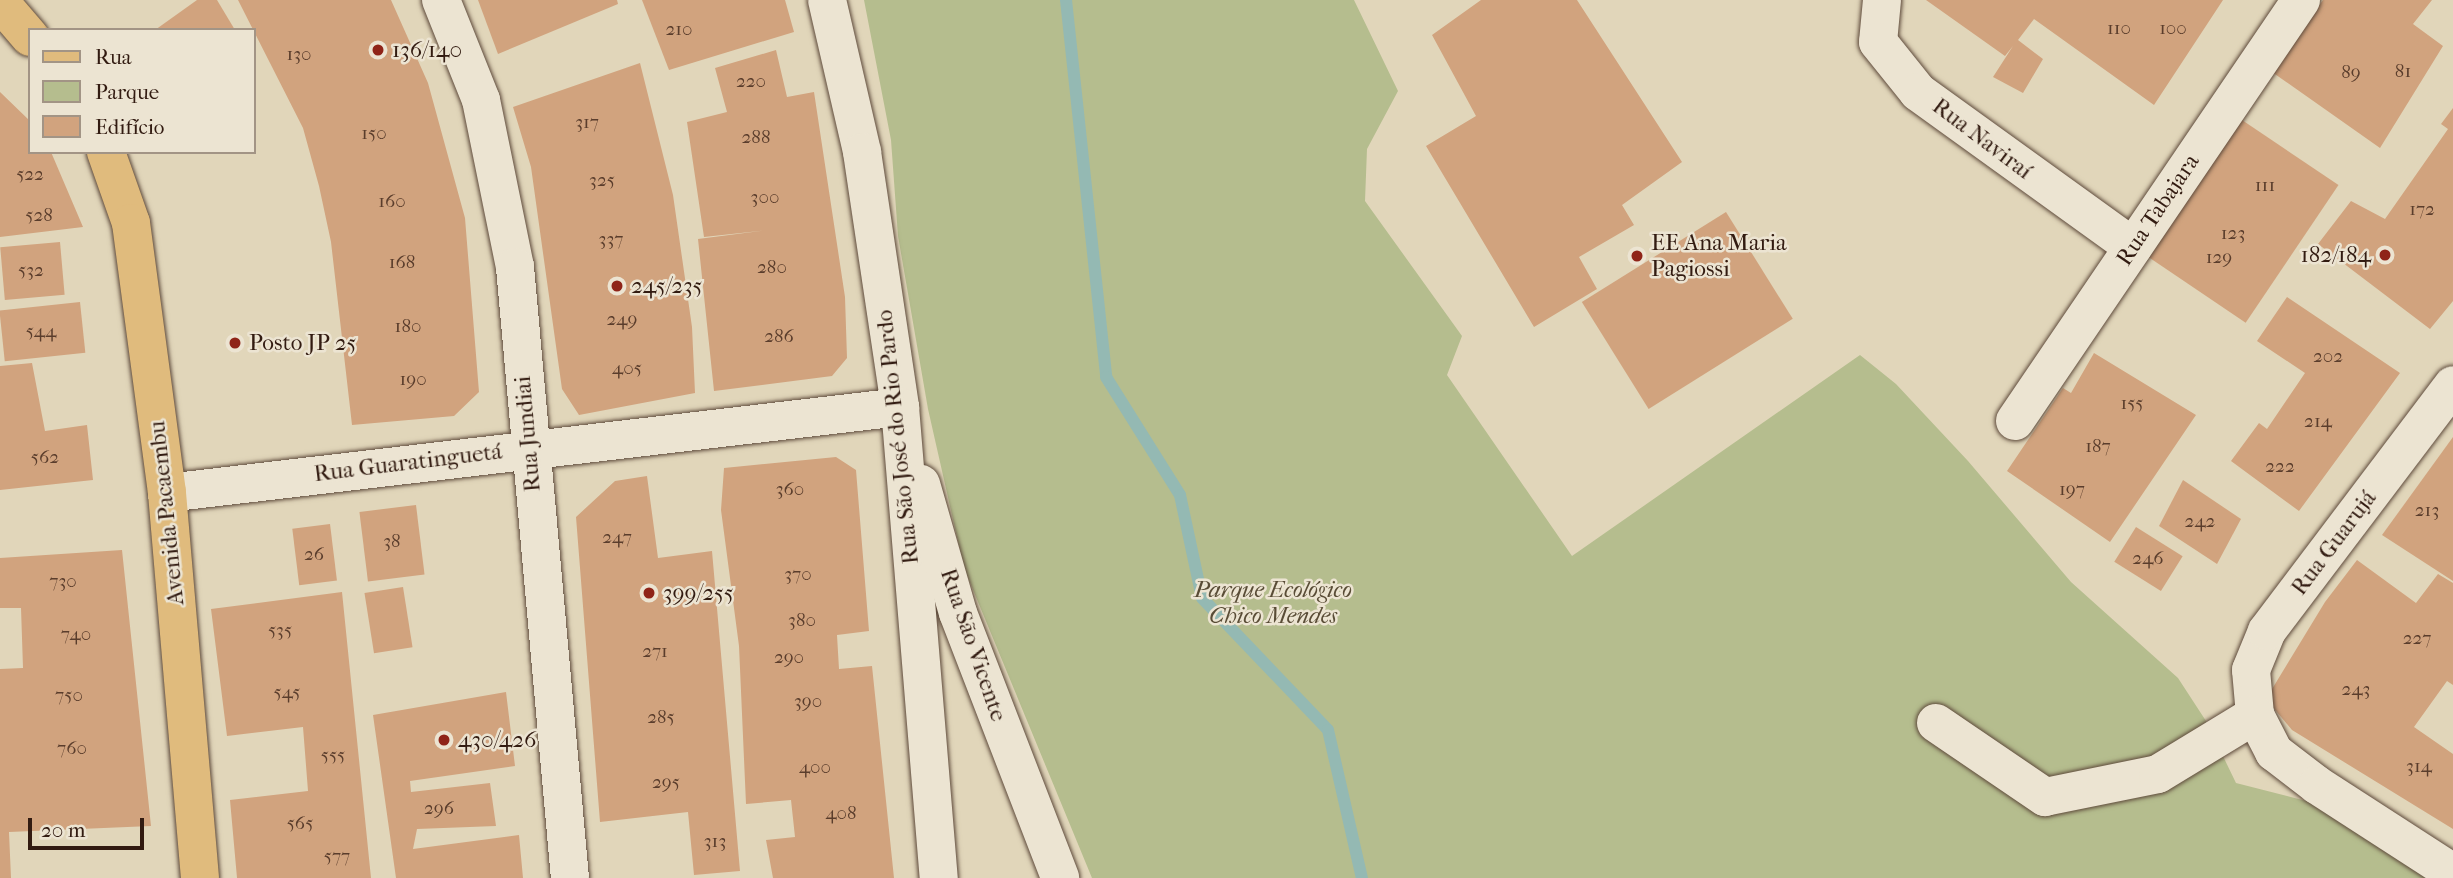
<!DOCTYPE html>
<html>
<head>
<meta charset="utf-8">
<style>
  body { margin:0 }
  #map { position:relative; width:2453px; height:878px; overflow:hidden; background:#e1d6ba; font-family:"IM FELL French Canon",serif }
  div>[style] { position:absolute }
  .green>* { inset:0; background:#b5bd8e }
  .stream>* { height:12px; margin:-6px; padding:0 6px; transform-origin:6px; border-radius:6px; background:#94b9b3 }
  .building>* { inset:0; background:#d1a37e; transform-origin:0 0 }
  .roads { filter:drop-shadow(0 0 2px #5e4a3b) drop-shadow(0 0 2px #5e4a3b) }
  .minor>* { height:38px; margin:-19px; padding:0 19px; transform-origin:19px; border-radius:19px; background:#ece4d2 }
  .major>* { height:38px; margin:-19px; padding:0 19px; transform-origin:19px; border-radius:19px; background:#e0bb7d }
  .dots>* { width:19px; height:19px; translate:-50% -50%; box-sizing:border-box; border:4px solid #ece4d2; border-radius:50% }
  span { translate:-50% -50%; white-space:nowrap; text-align:center; line-height:1.15; -webkit-text-stroke:5px #ece4d2; paint-order:stroke }
  .number-label { font-size:19px; color:#5a3d2c }
  .number-label span { -webkit-text-stroke-width:0 }
  .poi-label { font-size:23px; color:#321b11 }
  .left { translate:0 -50%; text-align:left }
  .right { translate:-100% -50%; text-align:right }
  .street-label { font-size:23px; color:#321b11 }
  .park-label { font-size:23px; color:#594c36; font-style:italic }
  .legend { position:absolute; left:28px; top:28px; width:228px; height:126px; box-sizing:border-box; background:#ece4d2; border:2px solid #a29485; margin:0; padding:9px 12px; list-style:none; font-size:21px; color:#321b11 }
  .legend li { display:flex; align-items:center; gap:14px; height:35px }
  .legend b { width:35px; border:2px solid #a29485 }
  .scale { position:absolute; left:28px; top:818px; width:116px; height:32px; box-sizing:border-box; border:4px solid #321b11; border-top:0; padding-left:9px; font-size:21px; line-height:24px; white-space:nowrap; color:#321b11; -webkit-text-stroke:5px #ece4d2; paint-order:stroke }
</style>
</head>
<body>
<div id="map">
  <div class="green">
    <i style="clip-path:polygon(864px 0,1354px 0,1398px 91px,1367px 149px,1365px 201px,1462px 336px,1447px 375px,1572px 556px,1860px 355px,1896px 384px,1968px 461px,2071px 582px,2178px 678px,2206px 721px,2236px 783px,2310px 802px,2433px 878px,1092px 878px,964px 568px,928px 409px,898px 236px,891px 140px)"></i>
  </div>
  <div class="stream">
    <i style="left:1066px;top:0;width:379px;rotate:83.9deg"></i>
    <i style="left:1106px;top:377px;width:139px;rotate:57.9deg"></i>
    <i style="left:1180px;top:495px;width:105px;rotate:77.9deg"></i>
    <i style="left:1202px;top:598px;width:182px;rotate:46.3deg"></i>
    <i style="left:1328px;top:730px;width:152px;rotate:77.1deg"></i>
  </div>
  <div class="building">
    <i style="clip-path:polygon(197px 0,217px 0,235px 30px,155px 30px)"></i>
    <i style="clip-path:polygon(238px 0,391px 0,428px 83px,465px 218px,479px 392px,454px 416px,352px 425px,331px 242px,319px 186px,303px 128px)"></i>
    <i style="clip-path:polygon(478px 0,617px 0,618px 4px,498px 54px)"></i>
    <i style="clip-path:polygon(642px 0,785px 0,794px 32px,669px 70px)"></i>
    <i style="clip-path:polygon(1481px 0,1577px 0,1682px 162px,1622px 205px,1634px 225px,1579px 257px,1597px 289px,1534px 327px,1426px 146px,1476px 116px,1432px 35px)"></i>
    <i style="clip-path:polygon(1926px 0,2223px 0,2154px 105px,2034px 19px,2018px 40px,2043px 59px,2023px 93px,1993px 77px,2013px 46px,2005px 56px)"></i>
    <i style="clip-path:polygon(2323px 0,2432px 0,2413px 24px,2443px 46px,2380px 148px,2272px 72px)"></i>
    <i style="clip-path:polygon(776px 50px,787px 97px,814px 92px,845px 297px,847px 358px,832px 376px,714px 391px,698px 239px,768px 230px,704px 237px,687px 122px,727px 112px,715px 68px)"></i>
    <i style="clip-path:polygon(640px 63px,673px 195px,692px 327px,695px 393px,579px 415px,562px 389px,531px 167px,513px 107px)"></i>
    <i style="clip-path:polygon(0 92px,30px 121px,30px 152px,51px 152px,83px 227px,0 237px)"></i>
    <i style="clip-path:polygon(2453px 108px,2453px 301px,2430px 329px,2318px 244px,2351px 201px,2385px 219px,2448px 129px,2441px 124px)"></i>
    <i style="left:2239px;top:118px;width:120px;height:166px;rotate:34deg"></i>
    <i style="left:1726px;top:212px;width:126px;height:170px;rotate:58deg"></i>
    <i style="left:60px;top:242px;width:53px;height:60px;rotate:85deg"></i>
    <i style="clip-path:polygon(2287px 297px,2400px 373px,2299px 511px,2231px 461px,2259px 423px,2267px 429px,2305px 373px,2257px 341px)"></i>
    <i style="left:80px;top:302px;width:51px;height:81px;rotate:84deg"></i>
    <i style="clip-path:polygon(2094px 353px,2196px 415px,2110px 542px,2007px 471px,2063px 388px,2071px 393px)"></i>
    <i style="clip-path:polygon(32px 363px,45px 431px,87px 425px,93px 480px,0 490px,0 366px)"></i>
    <i style="clip-path:polygon(2453px 437px,2453px 581px,2382px 535px)"></i>
    <i style="clip-path:polygon(836px 457px,856px 470px,869px 631px,837px 635px,839px 669px,872px 666px,894px 878px,773px 878px,766px 840px,795px 837px,791px 800px,746px 804px,739px 646px,721px 510px,724px 468px)"></i>
    <i style="clip-path:polygon(647px 476px,658px 558px,712px 551px,740px 871px,694px 875px,688px 812px,600px 822px,576px 517px,615px 481px)"></i>
    <i style="clip-path:polygon(2183px 480px,2241px 519px,2217px 564px,2159px 526px)"></i>
    <i style="left:416px;top:505px;width:70px;height:57px;rotate:83deg"></i>
    <i style="left:330px;top:524px;width:57px;height:38px;rotate:83deg"></i>
    <i style="left:2136px;top:527px;width:55px;height:41px;rotate:32deg"></i>
    <i style="clip-path:polygon(122px 550px,151px 826px,9px 832px,11px 878px,0 878px,0 669px,23px 668px,21px 608px,0 608px,0 558px)"></i>
    <i style="clip-path:polygon(2357px 560px,2416px 603px,2438px 574px,2453px 583px,2453px 685px,2447px 681px,2414px 727px,2453px 754px,2453px 829px,2292px 730px,2266px 699px,2325px 602px)"></i>
    <i style="left:403px;top:587px;width:61px;height:39px;rotate:81deg"></i>
    <i style="clip-path:polygon(342px 592px,371px 878px,237px 878px,230px 800px,308px 791px,303px 727px,227px 736px,211px 609px)"></i>
    <i style="clip-path:polygon(506px 692px,515px 766px,410px 781px,411px 792px,490px 783px,496px 826px,417px 829px,413px 849px,519px 835px,523px 878px,396px 878px,373px 715px)"></i>
  </div>
  <div class="roads">
    <div class="minor">
      <i style="left:441px;top:0;width:108px;rotate:68.2deg"></i>
      <i style="left:481px;top:100px;width:170px;rotate:78.5deg"></i>
      <i style="left:515px;top:267px;width:613px;rotate:84.86deg"></i>
      <i style="left:827px;top:0;width:156px;rotate:77deg"></i>
      <i style="left:862px;top:152px;width:258px;rotate:81.5deg"></i>
      <i style="left:900px;top:407px;width:473px;rotate:85.3deg"></i>
      <i style="left:1882px;top:0;width:42px;rotate:95.4deg"></i>
      <i style="left:1878px;top:42px;width:64px;rotate:51.3deg"></i>
      <i style="left:1918px;top:92px;width:265px;rotate:35.8deg"></i>
      <i style="left:2015px;top:421px;width:509px;rotate:-55.81deg"></i>
      <i style="left:921px;top:484px;width:134px;rotate:74deg"></i>
      <i style="left:958px;top:613px;width:284px;rotate:68.9deg"></i>
      <i style="left:167px;top:493px;width:738px;rotate:-6.69deg"></i>
      <i style="left:2255px;top:715px;width:45px;rotate:-95.1deg"></i>
      <i style="left:2251px;top:670px;width:42px;rotate:-67.7deg"></i>
      <i style="left:2267px;top:631px;width:308px;rotate:-52.9deg"></i>
      <i style="left:1936px;top:723px;width:132px;rotate:34.2deg"></i>
      <i style="left:2045px;top:797px;width:115px;rotate:-11.5deg"></i>
      <i style="left:2158px;top:774px;width:114px;rotate:-31.3deg"></i>
      <i style="left:2255px;top:715px;width:42px;rotate:62.8deg"></i>
      <i style="left:2274px;top:752px;width:54px;rotate:37.5deg"></i>
      <i style="left:2317px;top:785px;width:162px;rotate:32.9deg"></i>
    </div>
    <div class="major">
      <i style="left:0;top:2px;width:46px;rotate:49.4deg"></i>
      <i style="left:106px;top:152px;width:75px;rotate:70.6deg"></i>
      <i style="left:131px;top:223px;width:272px;rotate:82.4deg"></i>
      <i style="left:167px;top:493px;width:386px;rotate:85.1deg"></i>
    </div>
  </div>
  <div class="dots">
    <i style="left:378px;top:50px;background:#8f2418"></i>
    <i style="left:2385px;top:255px;background:#8f2418"></i>
    <i style="left:1637px;top:256px;background:#8f2418"></i>
    <i style="left:617px;top:286px;background:#8f2418"></i>
    <i style="left:235px;top:343px;background:#8f2418"></i>
    <i style="left:649px;top:593px;background:#8f2418"></i>
    <i style="left:444px;top:740px;background:#8f2418"></i>
  </div>
  <div class="number-label">
    <span style="left:2119px;top:29px">110</span>
    <span style="left:2173px;top:29px">100</span>
    <span style="left:679px;top:30px">210</span>
    <span style="left:299px;top:55px">130</span>
    <span style="left:2403px;top:72px">81</span>
    <span style="left:2351px;top:73px">89</span>
    <span style="left:751px;top:82px">220</span>
    <span style="left:587px;top:123px">317</span>
    <span style="left:374px;top:134px">150</span>
    <span style="left:756px;top:138px">288</span>
    <span style="left:30px;top:175px">522</span>
    <span style="left:602px;top:181px">325</span>
    <span style="left:2265px;top:186px">111</span>
    <span style="left:765px;top:198px">300</span>
    <span style="left:392px;top:202px">160</span>
    <span style="left:2422px;top:210px">172</span>
    <span style="left:39px;top:216px">528</span>
    <span style="left:2233px;top:234px">123</span>
    <span style="left:611px;top:240px">337</span>
    <span style="left:2219px;top:258px">129</span>
    <span style="left:402px;top:263px">168</span>
    <span style="left:772px;top:268px">280</span>
    <span style="left:31px;top:271px">532</span>
    <span style="left:622px;top:320px">249</span>
    <span style="left:408px;top:327px">180</span>
    <span style="left:41px;top:332px">544</span>
    <span style="left:779px;top:337px">286</span>
    <span style="left:2328px;top:357px">202</span>
    <span style="left:627px;top:369px">405</span>
    <span style="left:413px;top:380px">190</span>
    <span style="left:2132px;top:404px">155</span>
    <span style="left:2318px;top:422px">214</span>
    <span style="left:2098px;top:447px">187</span>
    <span style="left:45px;top:458px">562</span>
    <span style="left:2280px;top:467px">222</span>
    <span style="left:790px;top:490px">360</span>
    <span style="left:2072px;top:490px">197</span>
    <span style="left:2427px;top:511px">213</span>
    <span style="left:2200px;top:522px">242</span>
    <span style="left:617px;top:538px">247</span>
    <span style="left:392px;top:542px">38</span>
    <span style="left:314px;top:555px">26</span>
    <span style="left:2148px;top:559px">246</span>
    <span style="left:798px;top:575px">370</span>
    <span style="left:63px;top:582px">730</span>
    <span style="left:802px;top:621px">380</span>
    <span style="left:280px;top:631px">535</span>
    <span style="left:76px;top:635px">740</span>
    <span style="left:2417px;top:639px">227</span>
    <span style="left:655px;top:652px">271</span>
    <span style="left:789px;top:658px">290</span>
    <span style="left:2356px;top:690px">243</span>
    <span style="left:287px;top:693px">545</span>
    <span style="left:69px;top:696px">750</span>
    <span style="left:808px;top:702px">390</span>
    <span style="left:661px;top:718px">285</span>
    <span style="left:72px;top:749px">760</span>
    <span style="left:333px;top:756px">555</span>
    <span style="left:2419px;top:767px">314</span>
    <span style="left:815px;top:768px">400</span>
    <span style="left:666px;top:783px">295</span>
    <span style="left:439px;top:809px">296</span>
    <span style="left:841px;top:814px">408</span>
    <span style="left:300px;top:824px">565</span>
    <span style="left:715px;top:842px">313</span>
    <span style="left:337px;top:857px">577</span>
  </div>
  <div class="poi-label">
    <span class="left" style="left:392px;top:50px">136/140</span>
    <span class="left" style="left:1651px;top:256px">EE Ana Maria<br>Pagiossi</span>
    <span class="right" style="left:2371px;top:255px">182/184</span>
    <span class="left" style="left:631px;top:286px">245/235</span>
    <span class="left" style="left:249px;top:343px">Posto JP 25</span>
    <span class="left" style="left:663px;top:593px">399/255</span>
    <span class="left" style="left:458px;top:740px">430/426</span>
  </div>
  <div class="street-label">
    <span style="left:1982px;top:139px;rotate:37deg">Rua Naviraí</span>
    <span style="left:2158px;top:210px;rotate:-56deg">Rua Tabajara</span>
    <span style="left:528px;top:434px;rotate:-95deg">Rua Jundiai</span>
    <span style="left:898px;top:437px;rotate:-96deg">Rua São José do Rio Pardo</span>
    <span style="left:408px;top:463px;rotate:-7deg">Rua Guaratinguetá</span>
    <span style="left:167px;top:513px;rotate:-96deg">Avenida Pacaembu</span>
    <span style="left:2334px;top:543px;rotate:-53deg">Rua Guarujá</span>
    <span style="left:973px;top:645px;rotate:71deg">Rua São Vicente</span>
  </div>
  <div class="park-label">
    <span style="left:1273px;top:603px">Parque Ecológico<br>Chico Mendes</span>
  </div>
  <ul class="legend">
  <li><b style="height:9px;background:#e0bb7d"></b>Rua</li>
  <li><b style="height:19px;background:#b5bd8e"></b>Parque</li>
  <li><b style="height:19px;background:#d1a37e"></b>Edifício</li>
  </ul>
  <div class="scale">20 m</div>
</div>
</body>
</html>
